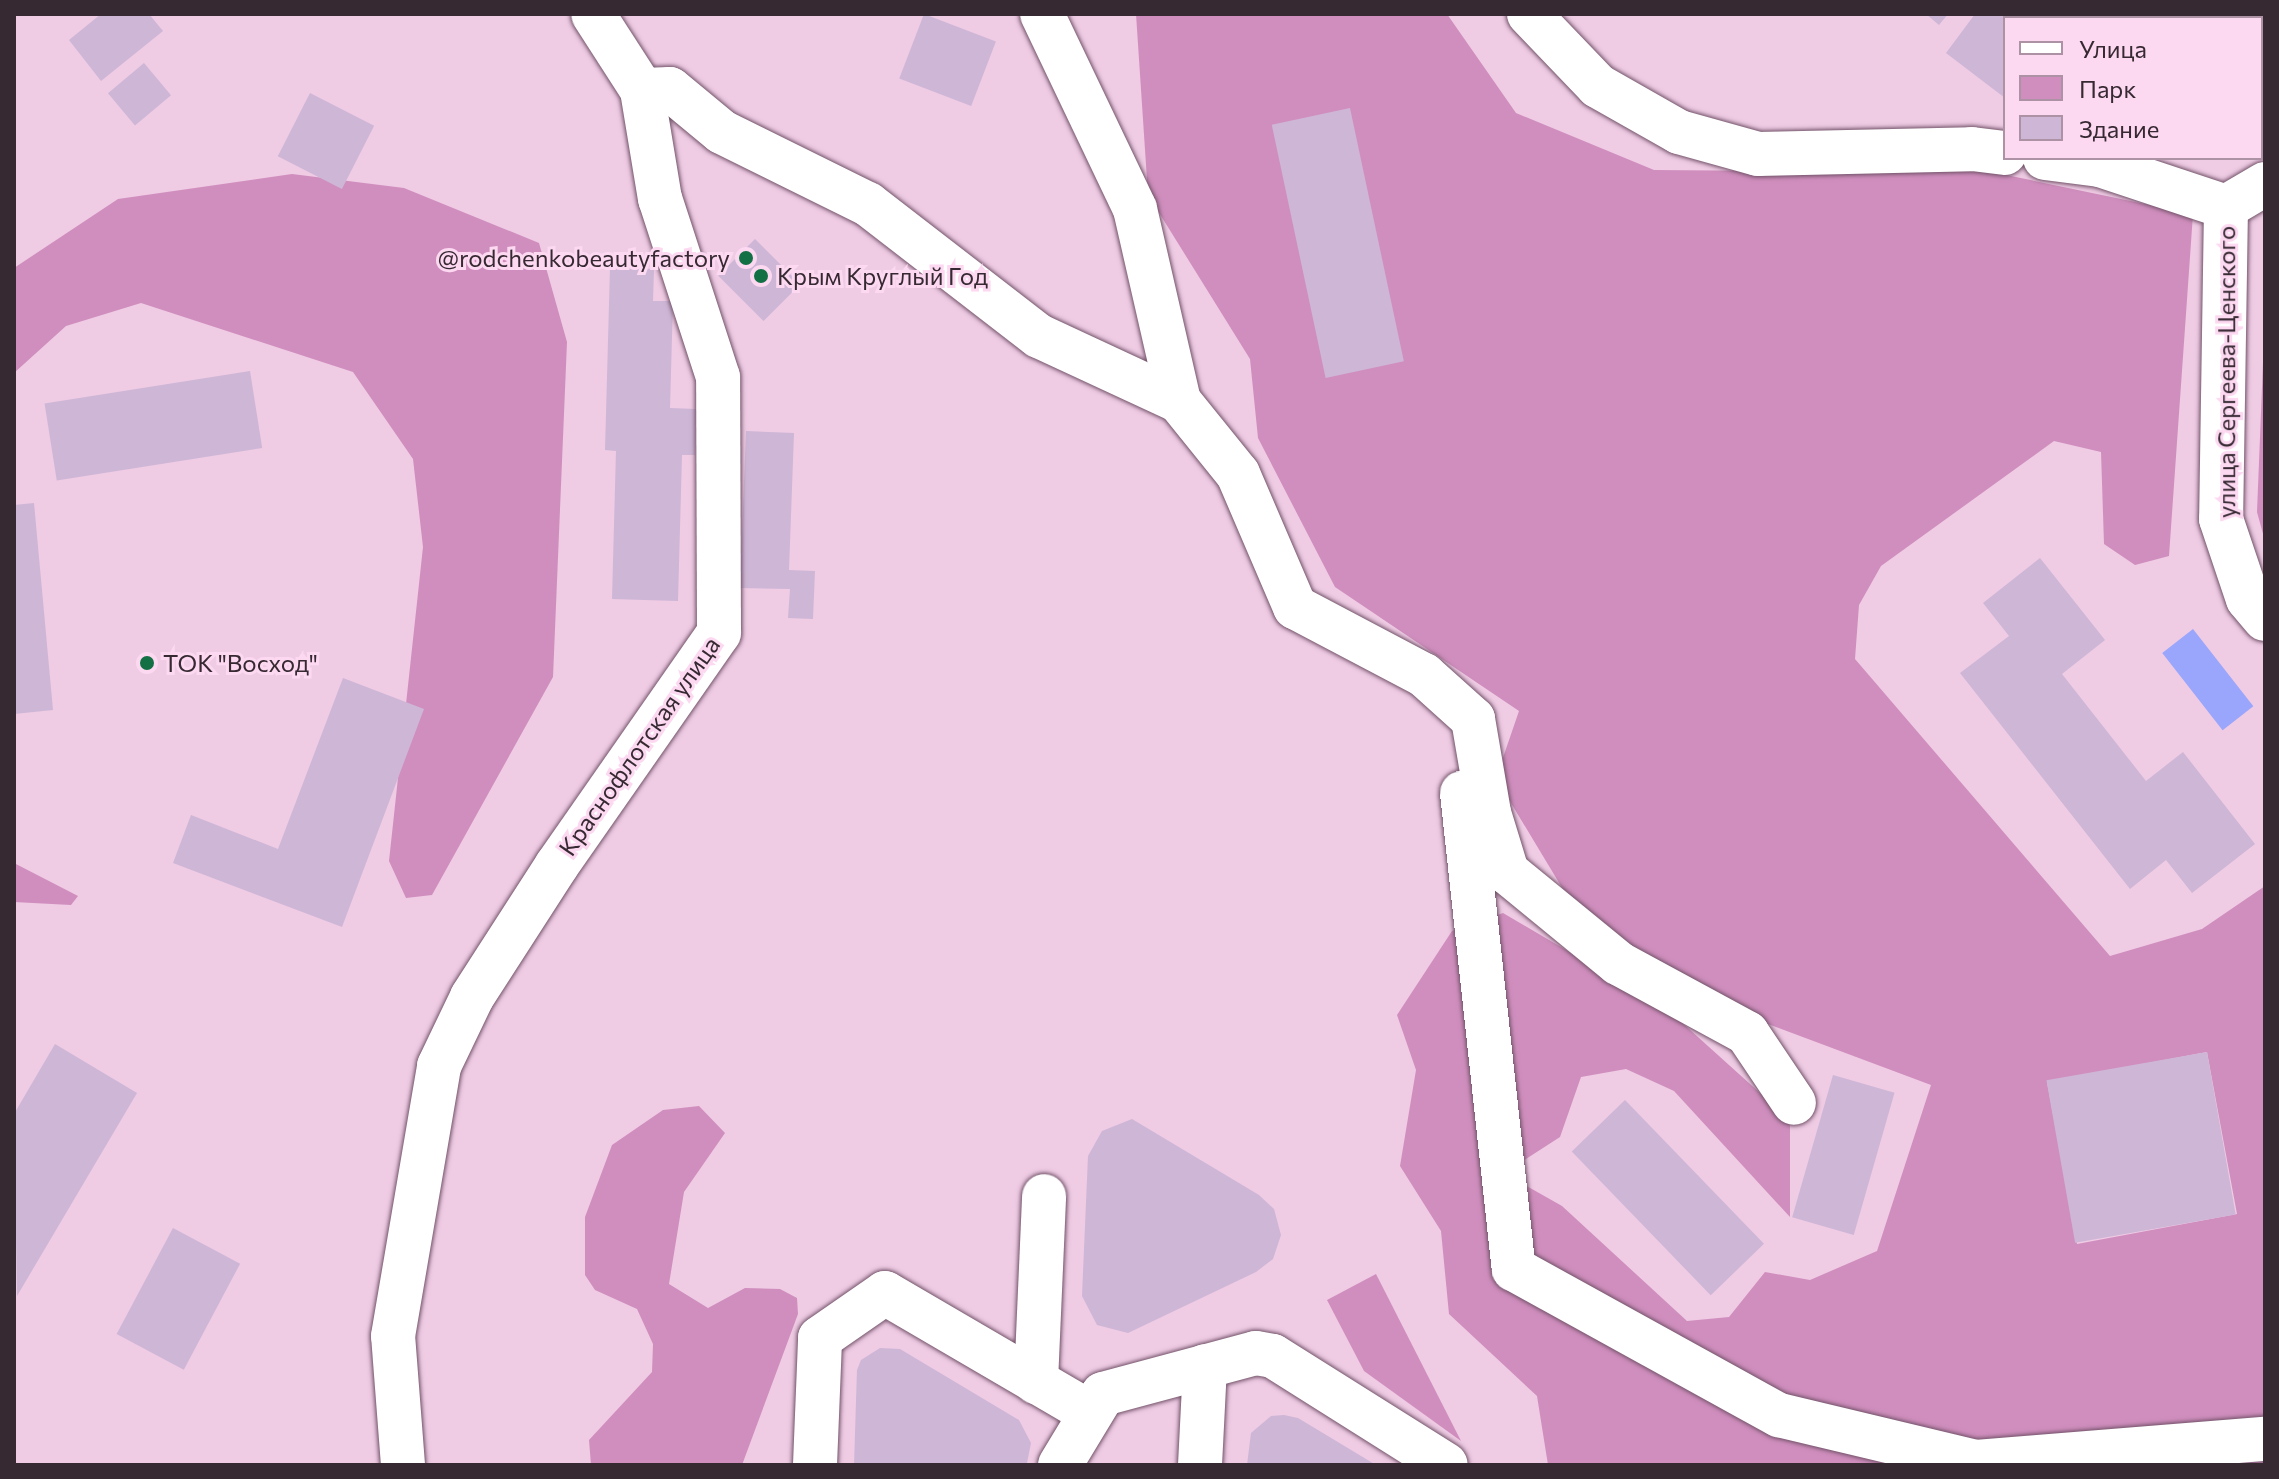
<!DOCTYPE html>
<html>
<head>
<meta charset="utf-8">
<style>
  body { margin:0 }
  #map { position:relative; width:2279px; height:1479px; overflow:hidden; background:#efcbe4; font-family:Commissioner,sans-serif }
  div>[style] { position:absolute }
  .green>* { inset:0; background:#d08ebe }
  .water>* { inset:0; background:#9aa6fb; transform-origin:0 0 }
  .building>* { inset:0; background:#ceb6d7; transform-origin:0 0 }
  .roads { filter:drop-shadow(0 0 2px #725369) drop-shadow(0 0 2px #725369) }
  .minor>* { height:44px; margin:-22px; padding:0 22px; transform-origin:22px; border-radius:22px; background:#fff }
  .dots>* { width:22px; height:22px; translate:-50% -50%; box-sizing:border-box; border:4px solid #fcd8f1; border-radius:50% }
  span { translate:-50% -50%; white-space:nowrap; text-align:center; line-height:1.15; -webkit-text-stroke:6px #fcd8f1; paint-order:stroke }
  .poi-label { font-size:24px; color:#362932 }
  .right { translate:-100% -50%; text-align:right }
  .left { translate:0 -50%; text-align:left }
  .street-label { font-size:24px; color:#362932 }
  .frame { position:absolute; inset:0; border:16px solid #362932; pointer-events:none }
  .legend { position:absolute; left:2003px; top:16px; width:260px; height:144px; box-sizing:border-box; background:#fcd8f1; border:2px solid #ad92a5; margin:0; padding:10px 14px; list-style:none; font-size:24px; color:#362932 }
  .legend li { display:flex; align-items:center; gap:16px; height:40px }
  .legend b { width:40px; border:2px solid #ad92a5 }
</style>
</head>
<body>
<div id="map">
  <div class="green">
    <i style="clip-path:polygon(evenodd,1136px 14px,1447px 14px,1516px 113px,1654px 170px,1896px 172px,1944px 162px,2193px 214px,2169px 556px,2135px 565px,2104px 544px,2101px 452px,2054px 441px,1881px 566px,1859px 605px,1855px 659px,2110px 956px,2202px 929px,2265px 886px,2265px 1465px,1548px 1465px,1537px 1396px,1449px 1314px,1441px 1231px,1400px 1166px,1416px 1070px,1397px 1015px,1452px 931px,1503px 913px,1668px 1010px,1790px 1120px,1790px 1217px,1674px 1091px,1626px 1069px,1581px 1077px,1560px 1137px,1504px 1173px,1562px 1206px,1687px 1321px,1729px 1317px,1765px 1272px,1810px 1280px,1877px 1251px,1931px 1085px,1667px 986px,1576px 911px,1496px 778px,1519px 711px,1335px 587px,1258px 438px,1250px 359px,1148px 195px,1136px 14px,2207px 1052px,2237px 1214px,2077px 1244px,2047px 1082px,2207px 1052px)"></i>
    <i style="clip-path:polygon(292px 174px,404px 188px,539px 243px,567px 342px,553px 677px,432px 895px,406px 898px,389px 861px,423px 547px,413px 459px,353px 372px,141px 303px,66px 326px,14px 373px,14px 268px,118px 199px)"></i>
    <i style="clip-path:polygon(2265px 313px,2265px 541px,2257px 512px)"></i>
    <i style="clip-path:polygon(14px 863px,78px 896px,71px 905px,14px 902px)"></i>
    <i style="clip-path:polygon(699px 1106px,725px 1133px,684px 1192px,669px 1284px,708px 1308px,745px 1288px,780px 1289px,797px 1298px,798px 1314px,742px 1465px,591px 1465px,589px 1440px,652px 1372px,653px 1344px,637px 1309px,595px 1290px,585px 1275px,585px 1217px,612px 1145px,663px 1110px)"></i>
    <i style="clip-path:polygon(1376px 1274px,1461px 1441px,1364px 1371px,1327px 1300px)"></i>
  </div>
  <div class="water">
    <i style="left:2193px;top:629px;width:98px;height:39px;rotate:52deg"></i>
  </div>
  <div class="building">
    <i style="clip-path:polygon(101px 14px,149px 14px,163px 31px,101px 81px,69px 40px)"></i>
    <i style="left:924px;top:14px;width:77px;height:69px;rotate:21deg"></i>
    <i style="clip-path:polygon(1926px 14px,1948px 14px,1939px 25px)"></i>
    <i style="clip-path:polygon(1975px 14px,2071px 14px,2005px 18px,2005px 98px,1946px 53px)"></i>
    <i style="left:144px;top:63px;width:42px;height:47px;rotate:50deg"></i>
    <i style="left:310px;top:93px;width:72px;height:71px;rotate:27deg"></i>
    <i style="left:1350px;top:108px;width:259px;height:80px;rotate:78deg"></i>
    <i style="left:755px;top:239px;width:64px;height:52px;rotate:45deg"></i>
    <i style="clip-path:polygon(610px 268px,654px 269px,653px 301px,673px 301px,670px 408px,696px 409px,695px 455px,682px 455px,678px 601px,612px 599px,616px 451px,605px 450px)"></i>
    <i style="left:250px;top:371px;width:78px;height:208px;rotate:81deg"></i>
    <i style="clip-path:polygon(746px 431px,794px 433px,789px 570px,815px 571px,813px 619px,788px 618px,790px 589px,740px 588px)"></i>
    <i style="clip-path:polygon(34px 503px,53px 710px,14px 714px,14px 505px)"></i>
    <i style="clip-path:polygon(2040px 558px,2105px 640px,2062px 674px,2146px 781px,2183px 752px,2255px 844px,2192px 893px,2166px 860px,2130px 889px,1960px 673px,2009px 636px,1983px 603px)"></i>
    <i style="clip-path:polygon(343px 678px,424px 709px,342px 927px,173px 863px,191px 815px,278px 849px)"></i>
    <i style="clip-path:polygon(55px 1044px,137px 1093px,17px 1296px,14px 1114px)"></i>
    <i style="left:2207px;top:1052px;width:165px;height:163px;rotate:80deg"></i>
    <i style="left:1833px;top:1075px;width:64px;height:148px;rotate:16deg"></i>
    <i style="left:1625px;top:1100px;width:200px;height:74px;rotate:46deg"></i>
    <i style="clip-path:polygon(1132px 1119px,1259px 1195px,1274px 1209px,1281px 1235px,1273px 1259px,1256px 1272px,1128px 1333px,1097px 1325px,1082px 1296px,1088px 1156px,1102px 1131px)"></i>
    <i style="left:173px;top:1228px;width:76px;height:120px;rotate:28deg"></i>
    <i style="clip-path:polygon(880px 1348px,900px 1349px,1019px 1420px,1031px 1443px,1027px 1463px,854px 1465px,857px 1370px,861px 1360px)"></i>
    <i style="clip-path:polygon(1284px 1415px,1298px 1418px,1376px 1465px,1247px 1465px,1251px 1433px,1271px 1416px)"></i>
  </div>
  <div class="roads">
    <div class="minor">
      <i style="left:1042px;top:14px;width:216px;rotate:64.5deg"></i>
      <i style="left:1135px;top:209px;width:197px;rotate:77.1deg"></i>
      <i style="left:1529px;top:14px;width:100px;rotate:46.2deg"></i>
      <i style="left:1598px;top:86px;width:93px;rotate:29.6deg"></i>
      <i style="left:1679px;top:132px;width:82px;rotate:15.6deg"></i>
      <i style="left:1758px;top:154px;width:214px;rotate:-1.3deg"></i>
      <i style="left:1972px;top:149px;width:33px;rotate:7deg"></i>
      <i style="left:642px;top:90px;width:28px;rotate:-2deg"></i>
      <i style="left:670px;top:89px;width:67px;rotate:39.6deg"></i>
      <i style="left:722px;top:132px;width:163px;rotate:26.3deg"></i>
      <i style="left:868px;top:204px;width:216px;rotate:37.7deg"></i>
      <i style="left:1039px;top:336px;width:154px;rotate:24.9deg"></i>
      <i style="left:1179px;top:401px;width:94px;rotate:51.1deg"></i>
      <i style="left:1238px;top:474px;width:145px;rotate:66.8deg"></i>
      <i style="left:1295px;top:607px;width:146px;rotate:27.8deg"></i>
      <i style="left:1424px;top:675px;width:66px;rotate:41.9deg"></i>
      <i style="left:1473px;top:719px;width:95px;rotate:80.3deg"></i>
      <i style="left:1489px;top:813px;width:62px;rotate:73deg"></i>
      <i style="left:1507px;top:872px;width:144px;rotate:39.3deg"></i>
      <i style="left:1618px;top:963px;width:147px;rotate:28.5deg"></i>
      <i style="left:1747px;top:1033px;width:84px;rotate:56.1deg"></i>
      <i style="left:2045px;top:158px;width:55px;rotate:7.3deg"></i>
      <i style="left:2100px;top:165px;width:133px;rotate:18.4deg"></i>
      <i style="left:2226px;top:207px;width:312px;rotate:90.9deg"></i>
      <i style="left:2221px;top:519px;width:84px;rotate:71.4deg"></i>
      <i style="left:2248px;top:599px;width:26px;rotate:50deg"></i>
      <i style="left:2226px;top:207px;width:45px;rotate:-30.5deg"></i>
      <i style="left:1462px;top:793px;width:479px;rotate:83.8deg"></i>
      <i style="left:1514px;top:1269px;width:303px;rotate:28.9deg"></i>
      <i style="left:1779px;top:1415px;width:203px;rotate:13.4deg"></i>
      <i style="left:1976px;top:1462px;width:290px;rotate:-4.6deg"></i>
      <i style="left:1036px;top:1382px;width:186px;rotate:-87.5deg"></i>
      <i style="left:403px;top:1465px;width:129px;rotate:-94.4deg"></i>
      <i style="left:393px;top:1336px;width:274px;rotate:-80.3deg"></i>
      <i style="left:439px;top:1066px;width:76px;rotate:-64.4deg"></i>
      <i style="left:472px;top:997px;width:157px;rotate:-57.2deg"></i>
      <i style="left:557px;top:865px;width:283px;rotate:-55.1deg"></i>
      <i style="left:719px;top:633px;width:256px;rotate:-90.2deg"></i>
      <i style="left:718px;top:377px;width:187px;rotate:-108deg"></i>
      <i style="left:660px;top:199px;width:110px;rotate:-99.4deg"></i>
      <i style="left:642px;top:90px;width:90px;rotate:-122.8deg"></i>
      <i style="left:815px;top:1465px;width:127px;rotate:-87.7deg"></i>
      <i style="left:820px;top:1338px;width:79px;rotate:-34.7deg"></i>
      <i style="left:885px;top:1293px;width:238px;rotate:30.3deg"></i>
      <i style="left:1060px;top:1465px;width:83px;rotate:-58.8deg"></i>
      <i style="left:1103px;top:1394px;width:158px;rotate:-15deg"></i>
      <i style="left:1256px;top:1353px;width:17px;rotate:10deg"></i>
      <i style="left:1273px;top:1356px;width:204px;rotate:32.2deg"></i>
      <i style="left:1200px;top:1465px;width:99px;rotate:-87.1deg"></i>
    </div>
  </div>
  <div class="dots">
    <i style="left:746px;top:258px;background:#137045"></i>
    <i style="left:761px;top:276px;background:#137045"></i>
    <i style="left:147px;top:663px;background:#137045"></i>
  </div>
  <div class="poi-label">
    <span class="right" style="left:730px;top:258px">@rodchenkobeautyfactory</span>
    <span class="left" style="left:777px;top:276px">Крым Круглый Год</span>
    <span class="left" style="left:163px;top:663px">ТОК "Восход"</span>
  </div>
  <div class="street-label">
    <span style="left:2226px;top:372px;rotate:-90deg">улица Сергеева-Ценского</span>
    <span style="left:639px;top:746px;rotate:-55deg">Краснофлотская улица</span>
  </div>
  <div class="frame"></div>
  <ul class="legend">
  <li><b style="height:10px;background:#fff"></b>Улица</li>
  <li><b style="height:22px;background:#d08ebe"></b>Парк</li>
  <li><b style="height:22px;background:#ceb6d7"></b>Здание</li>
  </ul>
</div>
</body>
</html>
